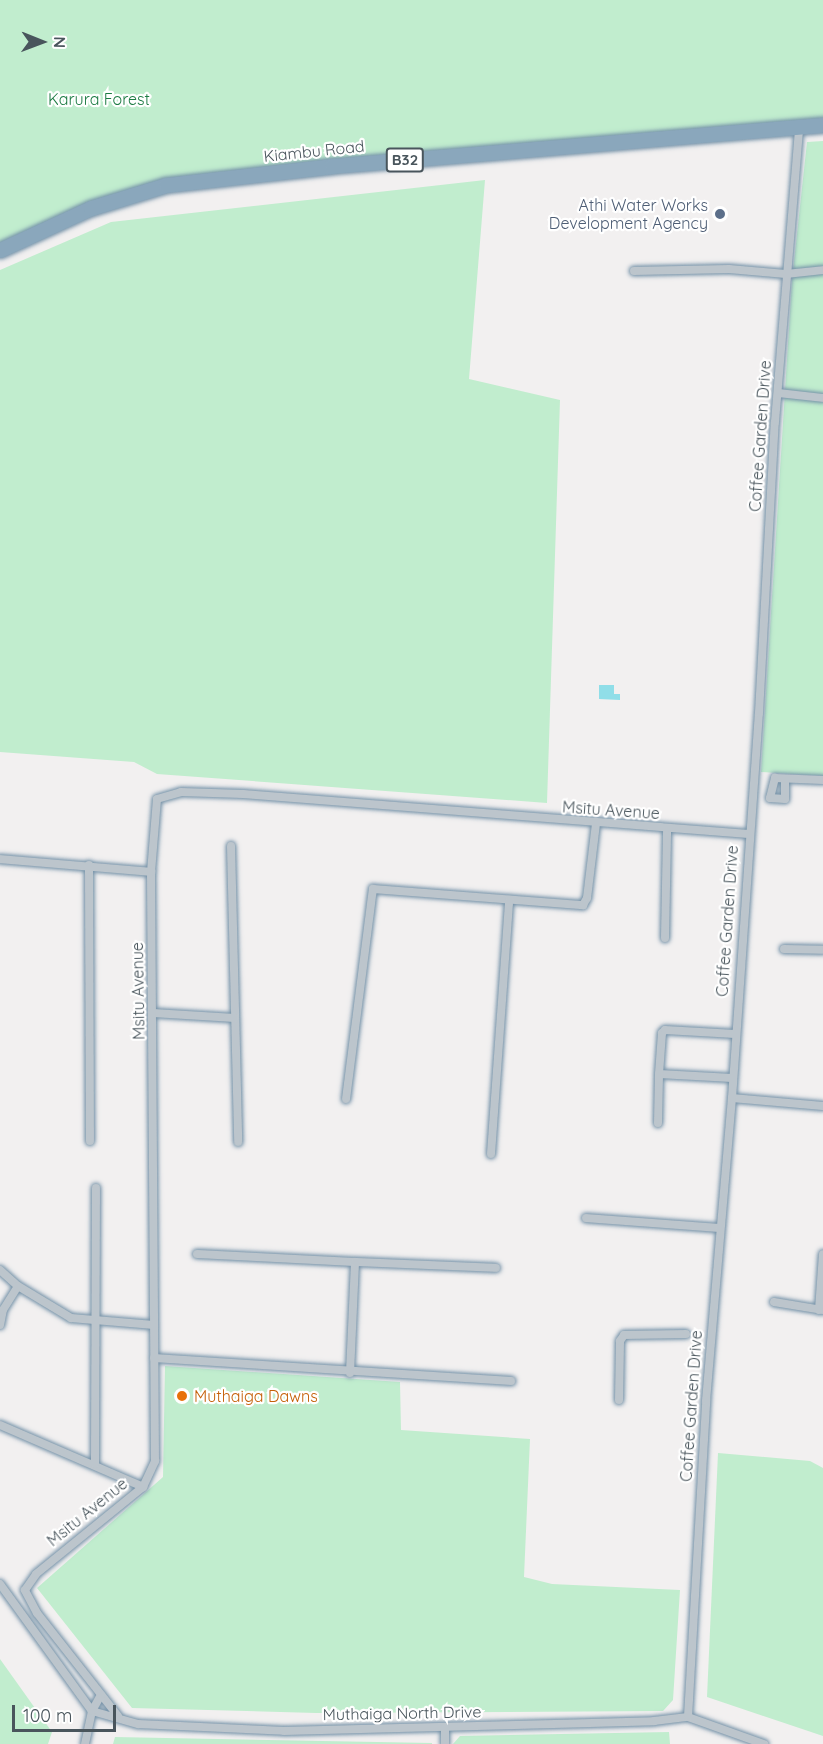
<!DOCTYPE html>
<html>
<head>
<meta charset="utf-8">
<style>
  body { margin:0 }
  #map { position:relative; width:823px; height:1744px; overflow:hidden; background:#f2f0f0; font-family:Quicksand,sans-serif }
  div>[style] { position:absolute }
  .green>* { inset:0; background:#c1edce }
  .water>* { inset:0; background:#90dee8 }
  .roads { filter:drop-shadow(0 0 2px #7592a8) drop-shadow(0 0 2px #7592a8) }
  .street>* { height:8px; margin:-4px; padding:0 4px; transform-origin:4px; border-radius:4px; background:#bcc5cc }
  .highway>* { height:15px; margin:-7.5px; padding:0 7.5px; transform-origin:7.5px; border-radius:7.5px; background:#8aa7bc }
  .dots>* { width:16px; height:16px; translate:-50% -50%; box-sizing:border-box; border:3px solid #fff; border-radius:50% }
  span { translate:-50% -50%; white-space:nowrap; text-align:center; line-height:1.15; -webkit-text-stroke:4.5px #fff; paint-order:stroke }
  .shield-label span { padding:2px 4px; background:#fff; border:2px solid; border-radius:4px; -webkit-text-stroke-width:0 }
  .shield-label { font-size:15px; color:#49555c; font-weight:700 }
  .park-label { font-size:16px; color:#1c7b43 }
  .street-label { font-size:16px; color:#49555c }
  .service-label { font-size:16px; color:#4e5e75 }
  .right { translate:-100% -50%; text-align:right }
  .food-label { font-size:16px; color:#c56008 }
  .left { translate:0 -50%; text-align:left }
  .north { position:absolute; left:12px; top:12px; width:60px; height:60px; -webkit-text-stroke:4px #fff; paint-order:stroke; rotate:91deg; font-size:16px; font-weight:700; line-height:24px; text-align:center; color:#49555c }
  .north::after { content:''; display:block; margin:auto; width:21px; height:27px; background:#49555c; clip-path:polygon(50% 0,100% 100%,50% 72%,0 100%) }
  .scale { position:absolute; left:12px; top:1705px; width:104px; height:27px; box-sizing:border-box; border:3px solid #49555c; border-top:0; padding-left:8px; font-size:18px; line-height:21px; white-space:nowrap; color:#49555c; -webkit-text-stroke:4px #fff; paint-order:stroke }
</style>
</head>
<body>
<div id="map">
  <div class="green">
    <i style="clip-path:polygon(0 0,823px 0,823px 123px,181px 185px,0 245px)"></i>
    <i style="clip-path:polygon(823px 141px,823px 776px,761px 772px,792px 280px,807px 142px)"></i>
    <i style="clip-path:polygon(485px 180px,469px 379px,560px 400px,547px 803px,157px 774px,134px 762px,0 752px,0 270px,111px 222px)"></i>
    <i style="clip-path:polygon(165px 1366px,400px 1382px,401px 1430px,530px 1439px,524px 1577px,552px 1584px,680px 1590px,673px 1700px,663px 1711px,316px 1713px,132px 1708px,37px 1588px,163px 1477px)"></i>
    <i style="clip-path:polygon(718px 1453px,810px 1461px,823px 1468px,823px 1736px,707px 1697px)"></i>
    <i style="clip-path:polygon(0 1659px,52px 1732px,48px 1744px,0 1744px)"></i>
    <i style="clip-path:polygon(669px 1732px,670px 1744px,453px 1744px,460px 1736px)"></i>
    <i style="clip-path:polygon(115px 1737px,432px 1743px,432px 1744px,113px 1744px)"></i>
  </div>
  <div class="water">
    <i style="clip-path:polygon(599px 685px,614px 685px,614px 694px,620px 694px,620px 700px,599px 699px)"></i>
  </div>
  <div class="roads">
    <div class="street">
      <i style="left:634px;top:271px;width:95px;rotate:-1.2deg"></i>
      <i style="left:729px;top:269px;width:57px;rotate:5deg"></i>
      <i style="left:786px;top:274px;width:37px;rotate:-6deg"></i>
      <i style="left:778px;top:393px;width:45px;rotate:6.3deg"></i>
      <i style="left:785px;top:779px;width:20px;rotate:90deg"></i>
      <i style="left:785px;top:799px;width:15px;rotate:-176deg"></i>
      <i style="left:770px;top:798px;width:21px;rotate:-76deg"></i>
      <i style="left:775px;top:778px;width:48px;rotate:2.4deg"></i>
      <i style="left:231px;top:846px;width:296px;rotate:88.6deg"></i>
      <i style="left:0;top:859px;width:152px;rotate:4.9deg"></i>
      <i style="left:89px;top:865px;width:276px;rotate:89.8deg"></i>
      <i style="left:665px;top:938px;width:109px;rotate:-88.9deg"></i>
      <i style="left:784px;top:949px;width:39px;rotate:1deg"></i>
      <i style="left:153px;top:1013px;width:82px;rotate:3.5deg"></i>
      <i style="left:732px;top:1078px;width:73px;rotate:-176.9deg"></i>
      <i style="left:659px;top:1074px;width:41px;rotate:-85.8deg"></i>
      <i style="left:662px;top:1033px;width:4px;rotate:-45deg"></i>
      <i style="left:665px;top:1030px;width:70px;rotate:3.3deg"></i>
      <i style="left:732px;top:1098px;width:91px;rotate:5deg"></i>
      <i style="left:346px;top:1099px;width:212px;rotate:-82.7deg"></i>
      <i style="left:373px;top:889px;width:211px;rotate:4.4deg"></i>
      <i style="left:583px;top:905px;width:8px;rotate:-60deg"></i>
      <i style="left:587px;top:898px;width:75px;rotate:-83.1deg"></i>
      <i style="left:658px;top:1123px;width:49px;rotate:-88.8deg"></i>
      <i style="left:491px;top:1154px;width:255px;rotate:-85.9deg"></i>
      <i style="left:586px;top:1218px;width:133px;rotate:4.3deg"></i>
      <i style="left:197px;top:1254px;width:158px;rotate:2.9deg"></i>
      <i style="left:0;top:1270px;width:24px;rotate:42deg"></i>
      <i style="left:18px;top:1286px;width:62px;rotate:31.1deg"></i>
      <i style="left:71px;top:1318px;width:83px;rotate:4.8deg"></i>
      <i style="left:774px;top:1302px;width:50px;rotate:9.3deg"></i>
      <i style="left:819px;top:1310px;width:56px;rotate:-85.9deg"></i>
      <i style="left:0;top:1325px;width:15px;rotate:-79deg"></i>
      <i style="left:3px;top:1310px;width:28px;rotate:-58deg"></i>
      <i style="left:154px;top:1358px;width:358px;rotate:3.7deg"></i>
      <i style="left:350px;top:1373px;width:111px;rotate:-87.4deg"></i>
      <i style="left:355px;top:1262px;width:141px;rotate:2.4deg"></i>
      <i style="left:619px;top:1400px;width:59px;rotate:-89deg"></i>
      <i style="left:620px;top:1341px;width:7px;rotate:-56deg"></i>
      <i style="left:624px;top:1335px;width:62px;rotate:-0.9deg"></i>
      <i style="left:0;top:1425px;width:156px;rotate:23.4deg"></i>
      <i style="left:95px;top:1464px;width:276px;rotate:-89.8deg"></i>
      <i style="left:0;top:1584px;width:157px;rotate:54.1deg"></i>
      <i style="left:92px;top:1711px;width:48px;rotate:15.8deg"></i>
      <i style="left:138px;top:1724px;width:146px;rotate:2.7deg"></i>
      <i style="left:284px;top:1731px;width:370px;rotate:-1.5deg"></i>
      <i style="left:654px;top:1721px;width:34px;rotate:-7deg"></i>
      <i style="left:688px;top:1717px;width:81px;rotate:19.6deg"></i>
      <i style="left:118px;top:1716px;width:131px;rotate:-128.2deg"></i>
      <i style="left:37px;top:1613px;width:26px;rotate:-118deg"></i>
      <i style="left:25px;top:1590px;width:19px;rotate:-55deg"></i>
      <i style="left:36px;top:1574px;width:138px;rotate:-39.1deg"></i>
      <i style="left:143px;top:1487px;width:29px;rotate:-65deg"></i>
      <i style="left:155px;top:1461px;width:589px;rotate:-90.39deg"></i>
      <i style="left:151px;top:872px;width:73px;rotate:-85.3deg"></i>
      <i style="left:157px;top:799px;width:25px;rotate:-16deg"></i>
      <i style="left:181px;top:792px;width:62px;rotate:1.8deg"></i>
      <i style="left:243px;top:794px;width:507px;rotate:4.53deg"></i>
      <i style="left:688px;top:1717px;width:317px;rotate:-86.7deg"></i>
      <i style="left:706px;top:1401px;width:304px;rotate:-85.1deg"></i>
      <i style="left:732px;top:1098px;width:386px;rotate:-86deg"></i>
      <i style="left:759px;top:713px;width:291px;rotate:-86.9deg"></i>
      <i style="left:775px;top:422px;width:296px;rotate:-85.3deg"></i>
      <i style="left:445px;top:1727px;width:17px;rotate:90deg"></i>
      <i style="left:85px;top:1744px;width:34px;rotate:-78deg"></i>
      <i style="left:92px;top:1711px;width:18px;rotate:-61deg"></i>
    </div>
    <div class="highway">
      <i style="left:0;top:250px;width:100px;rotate:-24.8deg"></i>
      <i style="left:91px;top:208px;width:78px;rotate:-17deg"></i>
      <i style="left:166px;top:185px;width:167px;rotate:-6.5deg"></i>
      <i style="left:332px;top:166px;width:493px;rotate:-4.8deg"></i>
    </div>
  </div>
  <div class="dots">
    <i style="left:720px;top:214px;background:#5c6f8a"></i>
    <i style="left:182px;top:1396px;background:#e8710a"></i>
  </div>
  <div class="shield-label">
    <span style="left:405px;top:160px">B32</span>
  </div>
  <div class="park-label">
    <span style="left:99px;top:99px">Karura Forest</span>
  </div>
  <div class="street-label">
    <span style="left:314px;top:151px;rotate:-6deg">Kiambu Road</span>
    <span style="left:760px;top:436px;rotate:-86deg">Coffee Garden Drive</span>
    <span style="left:611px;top:810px;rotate:4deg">Msitu Avenue</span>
    <span style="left:727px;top:921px;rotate:-86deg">Coffee Garden Drive</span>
    <span style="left:138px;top:991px;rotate:-91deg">Msitu Avenue</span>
    <span style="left:691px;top:1406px;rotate:-86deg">Coffee Garden Drive</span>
    <span style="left:87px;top:1512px;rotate:-39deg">Msitu Avenue</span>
    <span style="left:402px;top:1713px;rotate:-1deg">Muthaiga North Drive</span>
  </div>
  <div class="service-label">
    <span class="right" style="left:708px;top:214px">Athi Water Works<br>Development Agency</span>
  </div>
  <div class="food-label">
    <span class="left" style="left:194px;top:1396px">Muthaiga Dawns</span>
  </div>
  <div class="north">N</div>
  <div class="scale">100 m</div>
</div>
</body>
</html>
